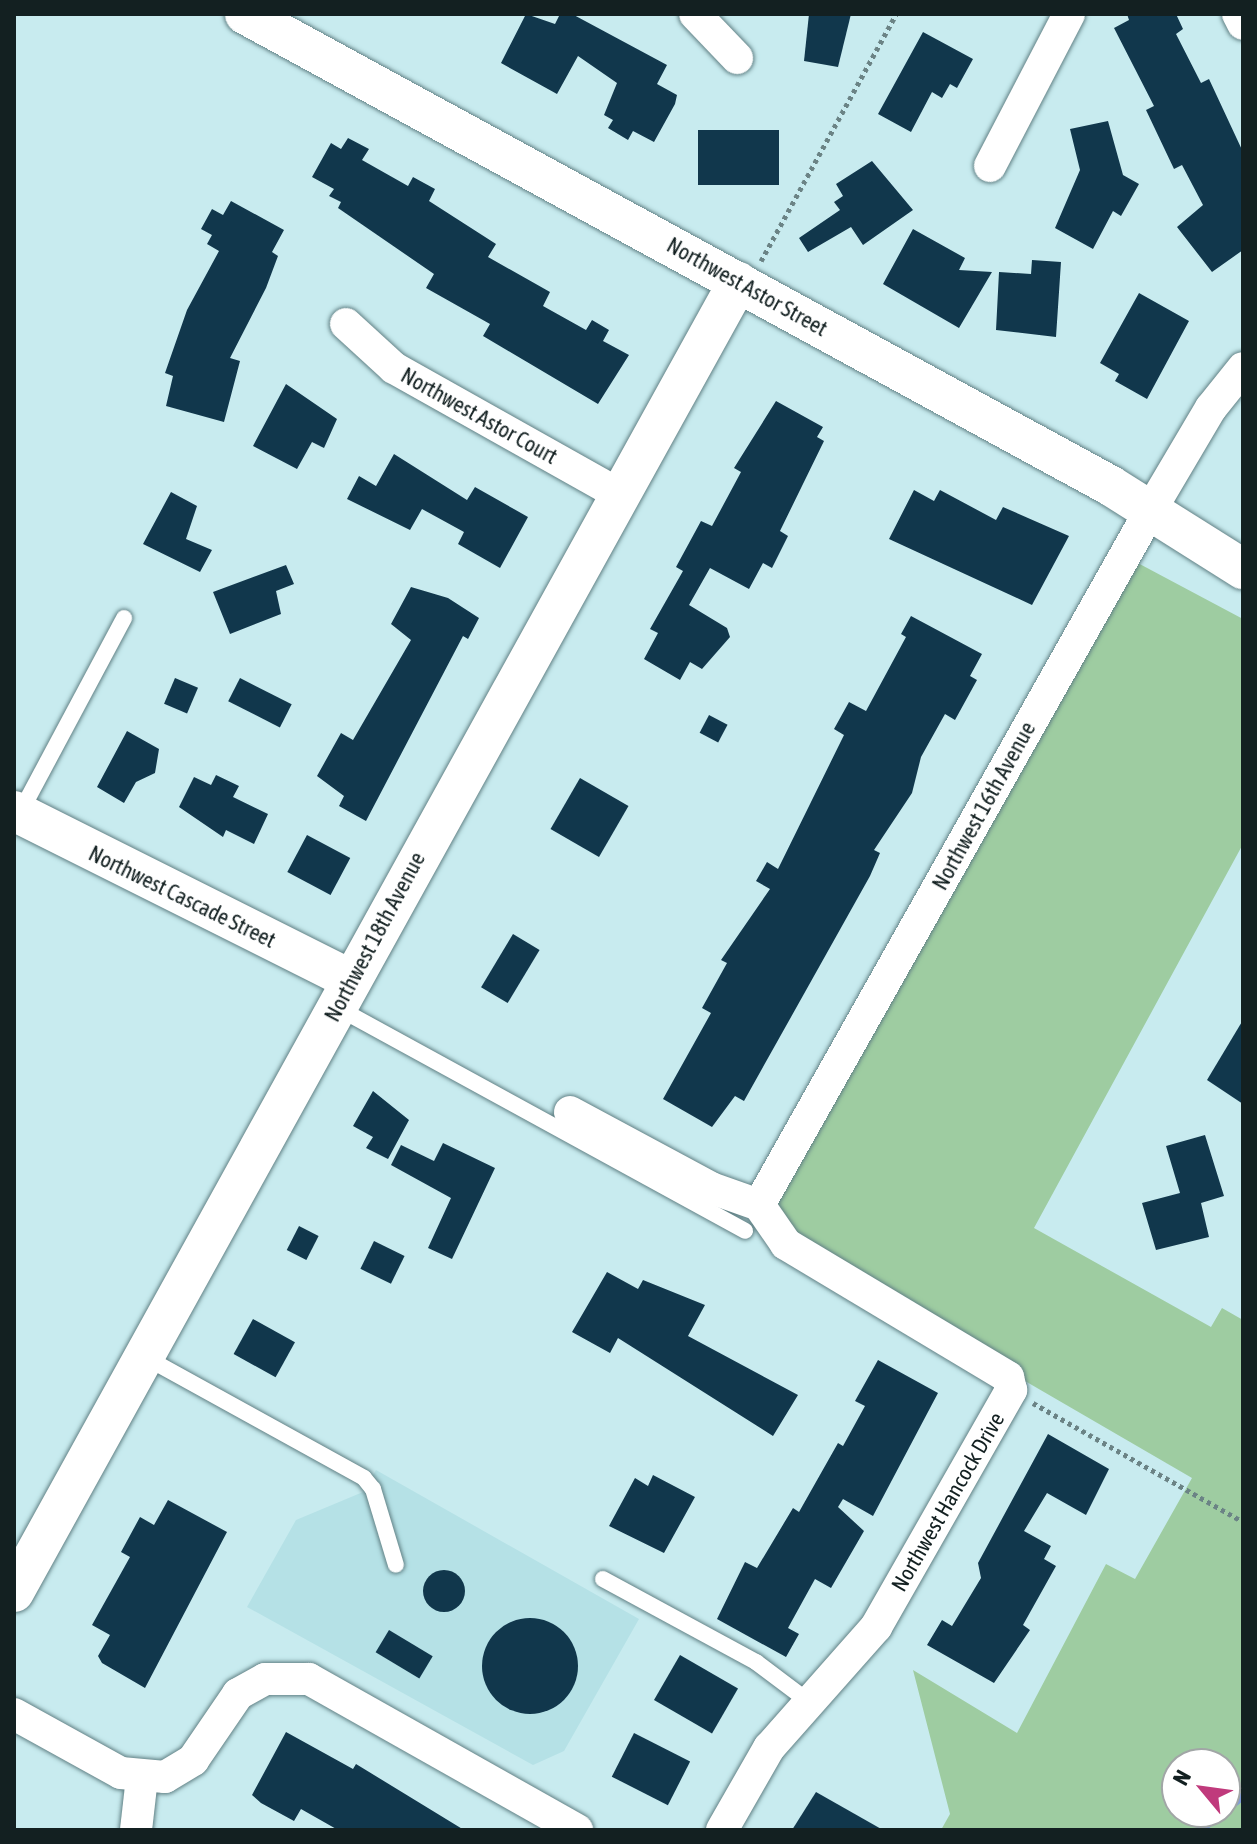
<!DOCTYPE html>
<html>
<head>
<meta charset="utf-8">
<style>
  body { margin:0 }
  #map { position:relative; width:1257px; height:1844px; overflow:hidden; background:#c8ebef; font-family:"Asap Condensed",sans-serif }
  div>[style] { position:absolute }
  .built>* { inset:0; background:#b5e1e6 }
  .green>* { inset:0; background:#9ecca1 }
  .stream>* { height:8px; margin:-4px; padding:0 4px; transform-origin:4px; border-radius:4px; background:#809bd6 }
  .building>* { inset:0; background:#11374c; transform-origin:0 0 }
  .round { border-radius:50% }
  .path>* { height:5px; margin-top:-2.5px; transform-origin:0; background:repeating-linear-gradient(90deg,#6b8385 0 4px,transparent 0 8px) }
  .roads { filter:drop-shadow(0 0 2px #618185) drop-shadow(0 0 2px #618185) }
  .service>* { height:16px; margin:-8px; padding:0 8px; transform-origin:8px; border-radius:8px; background:#fff }
  .minor>* { height:32px; margin:-16px; padding:0 16px; transform-origin:16px; border-radius:16px; background:#fff }
  .tertiary>* { height:40px; margin:-20px; padding:0 20px; transform-origin:20px; border-radius:20px; background:#fff }
  span { translate:-50% -50%; white-space:nowrap; text-align:center; line-height:1.15; -webkit-text-stroke:8px #fff; paint-order:stroke }
  .street-label { font-size:22px; color:#132021 }
  .frame { position:absolute; inset:0; border:16px solid #132021; pointer-events:none }
  .north { position:absolute; left:1161px; top:1748px; width:80px; height:80px; box-sizing:border-box; background:#fff; border:2px solid #a1a6a6; border-radius:50%; rotate:299deg; font-size:22px; font-weight:700; line-height:32px; text-align:center; color:#132021 }
  .north::after { content:''; display:block; margin:auto; width:28px; height:36px; background:#c03a7c; clip-path:polygon(50% 0,100% 100%,50% 72%,0 100%) }
</style>
</head>
<body>
<div id="map">
  <div class="built">
    <i style="clip-path:polygon(376px 1470px,639px 1619px,564px 1751px,533px 1765px,247px 1607px,296px 1520px,363px 1492px)"></i>
  </div>
  <div class="green">
    <i style="clip-path:polygon(evenodd,1134px 561px,1243px 619px,1243px 844px,1034px 1228px,1211px 1327px,1222px 1308px,1243px 1320px,1243px 1830px,941px 1830px,950px 1814px,913px 1670px,1017px 1733px,1106px 1564px,1135px 1579px,1192px 1478px,756px 1225px,1134px 561px,1177px 1764px,1225px 1764px,1225px 1812px,1177px 1812px,1177px 1764px)"></i>
  </div>
  <div class="stream">
    <i style="left:1225px;top:1810px;width:23px;rotate:-38deg"></i>
    <i style="left:1200px;top:1830px;width:29px;rotate:-38deg"></i>
  </div>
  <div class="building">
    <i style="clip-path:polygon(526px 14px,555px 24px,560px 14px,572px 14px,667px 65px,657px 84px,677px 95px,675px 104px,654px 142px,633px 131px,628px 140px,608px 128px,613px 120px,604px 115px,617px 83px,578px 56px,557px 94px,501px 63px)"></i>
    <i style="clip-path:polygon(809px 14px,851px 14px,838px 67px,804px 61px)"></i>
    <i style="clip-path:polygon(1127px 14px,1176px 14px,1183px 29px,1176px 34px,1201px 83px,1209px 79px,1243px 152px,1243px 250px,1212px 272px,1177px 227px,1203px 205px,1182px 165px,1174px 169px,1146px 110px,1154px 106px,1114px 28px,1129px 20px)"></i>
    <i style="clip-path:polygon(923px 32px,973px 59px,957px 88px,950px 84px,942px 98px,932px 92px,911px 132px,878px 114px)"></i>
    <i style="clip-path:polygon(1108px 121px,1123px 175px,1139px 184px,1121px 216px,1113px 211px,1093px 249px,1055px 228px,1080px 170px,1070px 129px)"></i>
    <i style="left:698px;top:130px;width:81px;height:55px"></i>
    <i style="clip-path:polygon(348px 138px,369px 149px,362px 160px,408px 186px,413px 177px,435px 189px,429px 201px,496px 244px,488px 257px,550px 292px,543px 306px,586px 330px,592px 320px,609px 330px,603px 341px,629px 355px,598px 404px,483px 336px,490px 324px,426px 288px,434px 274px,338px 208px,341px 202px,329px 196px,334px 189px,312px 177px,331px 143px,341px 149px)"></i>
    <i style="clip-path:polygon(872px 161px,913px 210px,863px 245px,851px 227px,808px 252px,799px 238px,840px 210px,834px 202px,843px 196px,836px 184px)"></i>
    <i style="clip-path:polygon(231px 201px,284px 230px,272px 252px,278px 256px,266px 288px,230px 358px,240px 361px,224px 422px,166px 406px,173px 376px,165px 373px,187px 310px,219px 251px,207px 244px,212px 235px,201px 229px,212px 209px,223px 215px)"></i>
    <i style="clip-path:polygon(913px 229px,965px 258px,959px 270px,992px 272px,959px 328px,883px 284px)"></i>
    <i style="clip-path:polygon(1032px 260px,1061px 262px,1056px 337px,996px 330px,999px 272px,1031px 274px)"></i>
    <i style="clip-path:polygon(1139px 293px,1189px 321px,1147px 399px,1115px 381px,1119px 374px,1100px 363px)"></i>
    <i style="clip-path:polygon(286px 384px,337px 419px,324px 448px,312px 442px,297px 469px,253px 446px)"></i>
    <i style="clip-path:polygon(776px 401px,823px 427px,817px 437px,824px 441px,780px 531px,788px 536px,772px 568px,763px 563px,749px 589px,710px 568px,689px 605px,727px 628px,730px 637px,702px 669px,690px 662px,680px 680px,644px 659px,658px 633px,650px 629px,683px 571px,676px 567px,701px 521px,712px 526px,741px 472px,734px 468px)"></i>
    <i style="clip-path:polygon(394px 454px,467px 500px,475px 487px,528px 517px,500px 568px,458px 544px,464px 532px,422px 509px,410px 530px,347px 499px,359px 476px,376px 486px)"></i>
    <i style="clip-path:polygon(914px 490px,934px 501px,940px 490px,996px 520px,1003px 507px,1069px 536px,1032px 605px,889px 539px)"></i>
    <i style="clip-path:polygon(171px 492px,197px 506px,186px 539px,212px 550px,200px 572px,143px 544px)"></i>
    <i style="clip-path:polygon(286px 565px,294px 584px,276px 591px,281px 614px,230px 634px,213px 592px)"></i>
    <i style="clip-path:polygon(411px 587px,448px 598px,479px 618px,468px 639px,463px 636px,366px 821px,339px 806px,344px 796px,317px 776px,341px 733px,353px 740px,411px 640px,391px 624px)"></i>
    <i style="clip-path:polygon(911px 616px,982px 654px,970px 676px,977px 680px,955px 720px,945px 714px,921px 757px,912px 793px,874px 850px,880px 853px,870px 876px,744px 1101px,735px 1096px,712px 1127px,663px 1099px,711px 1013px,702px 1008px,727px 963px,721px 960px,770px 889px,756px 881px,767px 862px,778px 869px,844px 735px,834px 729px,849px 702px,866px 711px,906px 637px,901px 634px)"></i>
    <i style="left:175px;top:678px;width:25px;height:28px;rotate:23deg"></i>
    <i style="left:240px;top:678px;width:58px;height:26px;rotate:27deg"></i>
    <i style="left:709px;top:715px;width:21px;height:20px;rotate:28deg"></i>
    <i style="clip-path:polygon(127px 731px,159px 749px,155px 773px,136px 782px,124px 803px,97px 787px)"></i>
    <i style="clip-path:polygon(216px 775px,239px 786px,233px 797px,268px 814px,254px 844px,226px 830px,223px 837px,179px 807px,194px 777px,211px 785px)"></i>
    <i style="left:580px;top:778px;width:56px;height:59px;rotate:30deg"></i>
    <i style="left:307px;top:835px;width:49px;height:42px;rotate:28deg"></i>
    <i style="left:513px;top:934px;width:31px;height:62px;rotate:31deg"></i>
    <i style="clip-path:polygon(1243px 1020px,1243px 1104px,1207px 1080px)"></i>
    <i style="clip-path:polygon(373px 1091px,409px 1120px,388px 1159px,366px 1148px,373px 1137px,353px 1126px)"></i>
    <i style="clip-path:polygon(1205px 1135px,1224px 1196px,1201px 1203px,1209px 1237px,1156px 1250px,1142px 1203px,1180px 1193px,1166px 1146px)"></i>
    <i style="clip-path:polygon(443px 1143px,495px 1168px,452px 1259px,428px 1248px,451px 1198px,391px 1165px,401px 1145px,434px 1161px)"></i>
    <i style="left:299px;top:1226px;width:22px;height:27px;rotate:27deg"></i>
    <i style="left:374px;top:1241px;width:34px;height:31px;rotate:26deg"></i>
    <i style="clip-path:polygon(607px 1272px,638px 1289px,643px 1280px,705px 1305px,688px 1336px,798px 1395px,773px 1436px,618px 1338px,610px 1353px,572px 1332px)"></i>
    <i style="left:253px;top:1319px;width:48px;height:40px;rotate:29deg"></i>
    <i style="clip-path:polygon(878px 1360px,938px 1393px,873px 1516px,843px 1499px,838px 1507px,864px 1531px,831px 1588px,815px 1579px,788px 1628px,799px 1634px,786px 1657px,717px 1619px,745px 1562px,757px 1568px,793px 1508px,799px 1512px,838px 1443px,843px 1446px,865px 1406px,855px 1401px)"></i>
    <i style="clip-path:polygon(1048px 1434px,1109px 1469px,1086px 1515px,1047px 1493px,1024px 1531px,1051px 1546px,1044px 1559px,1056px 1566px,1023px 1625px,1030px 1630px,994px 1683px,927px 1645px,942px 1620px,952px 1626px,981px 1578px,978px 1563px)"></i>
    <i style="clip-path:polygon(653px 1475px,695px 1497px,664px 1553px,609px 1526px,635px 1478px,648px 1486px)"></i>
    <i style="clip-path:polygon(168px 1500px,227px 1532px,145px 1688px,102px 1663px,98px 1656px,110px 1635px,92px 1625px,130px 1557px,121px 1552px,140px 1517px,154px 1525px)"></i>
    <i class="round" style="left:423px;top:1570px;width:42px;height:42px"></i>
    <i class="round" style="left:482px;top:1618px;width:96px;height:96px"></i>
    <i style="left:389px;top:1630px;width:51px;height:26px;rotate:31deg"></i>
    <i style="left:680px;top:1655px;width:67px;height:52px;rotate:30deg"></i>
    <i style="clip-path:polygon(286px 1732px,353px 1769px,356px 1764px,464px 1830px,338px 1830px,301px 1809px,294px 1821px,261px 1803px,252px 1795px)"></i>
    <i style="left:634px;top:1733px;width:63px;height:49px;rotate:27deg"></i>
    <i style="clip-path:polygon(816px 1792px,883px 1830px,792px 1830px)"></i>
  </div>
  <div class="path">
    <i style="left:761px;top:261px;width:281px;rotate:-61.3deg"></i>
    <i style="left:1033px;top:1403px;width:241px;rotate:29.5deg"></i>
  </div>
  <div class="roads">
    <div class="service">
      <i style="left:20px;top:813px;width:221px;rotate:-61.9deg"></i>
      <i style="left:338px;top:1008px;width:464px;rotate:28.7deg"></i>
      <i style="left:145px;top:1357px;width:250px;rotate:28.9deg"></i>
      <i style="left:364px;top:1478px;width:14px;rotate:51deg"></i>
      <i style="left:373px;top:1489px;width:79px;rotate:73.2deg"></i>
      <i style="left:603px;top:1579px;width:174px;rotate:28.5deg"></i>
      <i style="left:756px;top:1662px;width:70px;rotate:36.9deg"></i>
    </div>
    <div class="minor">
      <i style="left:695px;top:14px;width:61px;rotate:46.3deg"></i>
      <i style="left:1238px;top:14px;width:11px;rotate:63deg"></i>
      <i style="left:990px;top:166px;width:171px;rotate:-62.5deg"></i>
      <i style="left:346px;top:324px;width:65px;rotate:42.5deg"></i>
      <i style="left:394px;top:368px;width:259px;rotate:29.3deg"></i>
      <i style="left:570px;top:1112px;width:160px;rotate:28.3deg"></i>
      <i style="left:711px;top:1188px;width:51px;rotate:19.5deg"></i>
      <i style="left:759px;top:1205px;width:797px;rotate:-60.6deg"></i>
      <i style="left:1150px;top:511px;width:120px;rotate:-59.4deg"></i>
      <i style="left:1211px;top:408px;width:51px;rotate:-51.3deg"></i>
      <i style="left:14px;top:1714px;width:122px;rotate:28.9deg"></i>
      <i style="left:121px;top:1773px;width:44px;rotate:5.2deg"></i>
      <i style="left:165px;top:1777px;width:33px;rotate:-31deg"></i>
      <i style="left:193px;top:1760px;width:80px;rotate:-55.7deg"></i>
      <i style="left:238px;top:1694px;width:31px;rotate:-29deg"></i>
      <i style="left:265px;top:1679px;width:44px"></i>
      <i style="left:309px;top:1679px;width:308px;rotate:29.4deg"></i>
      <i style="left:136px;top:1830px;width:53px;rotate:-83.5deg"></i>
      <i style="left:722px;top:1830px;width:95px;rotate:-60.2deg"></i>
      <i style="left:769px;top:1748px;width:162px;rotate:-48.5deg"></i>
      <i style="left:876px;top:1627px;width:273px;rotate:-60.3deg"></i>
      <i style="left:1011px;top:1390px;width:13px;rotate:-103deg"></i>
      <i style="left:1008px;top:1377px;width:259px;rotate:-149.1deg"></i>
      <i style="left:786px;top:1244px;width:47px;rotate:-124.7deg"></i>
    </div>
    <div class="tertiary">
      <i style="left:245px;top:14px;width:986px;rotate:28.59deg"></i>
      <i style="left:1111px;top:486px;width:156px;rotate:32.2deg"></i>
      <i style="left:14px;top:811px;width:377px;rotate:26.6deg"></i>
      <i style="left:14px;top:1592px;width:1497px;rotate:-61.07deg"></i>
    </div>
  </div>
  <div class="street-label">
    <span style="left:747px;top:287px;rotate:29deg">Northwest Astor Street</span>
    <span style="left:479px;top:416px;rotate:29deg">Northwest Astor Court</span>
    <span style="left:984px;top:806px;rotate:-61deg">Northwest 16th Avenue</span>
    <span style="left:182px;top:897px;rotate:26deg">Northwest Cascade Street</span>
    <span style="left:375px;top:937px;rotate:-62deg">Northwest 18th Avenue</span>
    <span style="left:948px;top:1502px;rotate:-60deg">Northwest Hancock Drive</span>
  </div>
  <div class="frame"></div>
  <div class="north">N</div>
</div>
</body>
</html>
